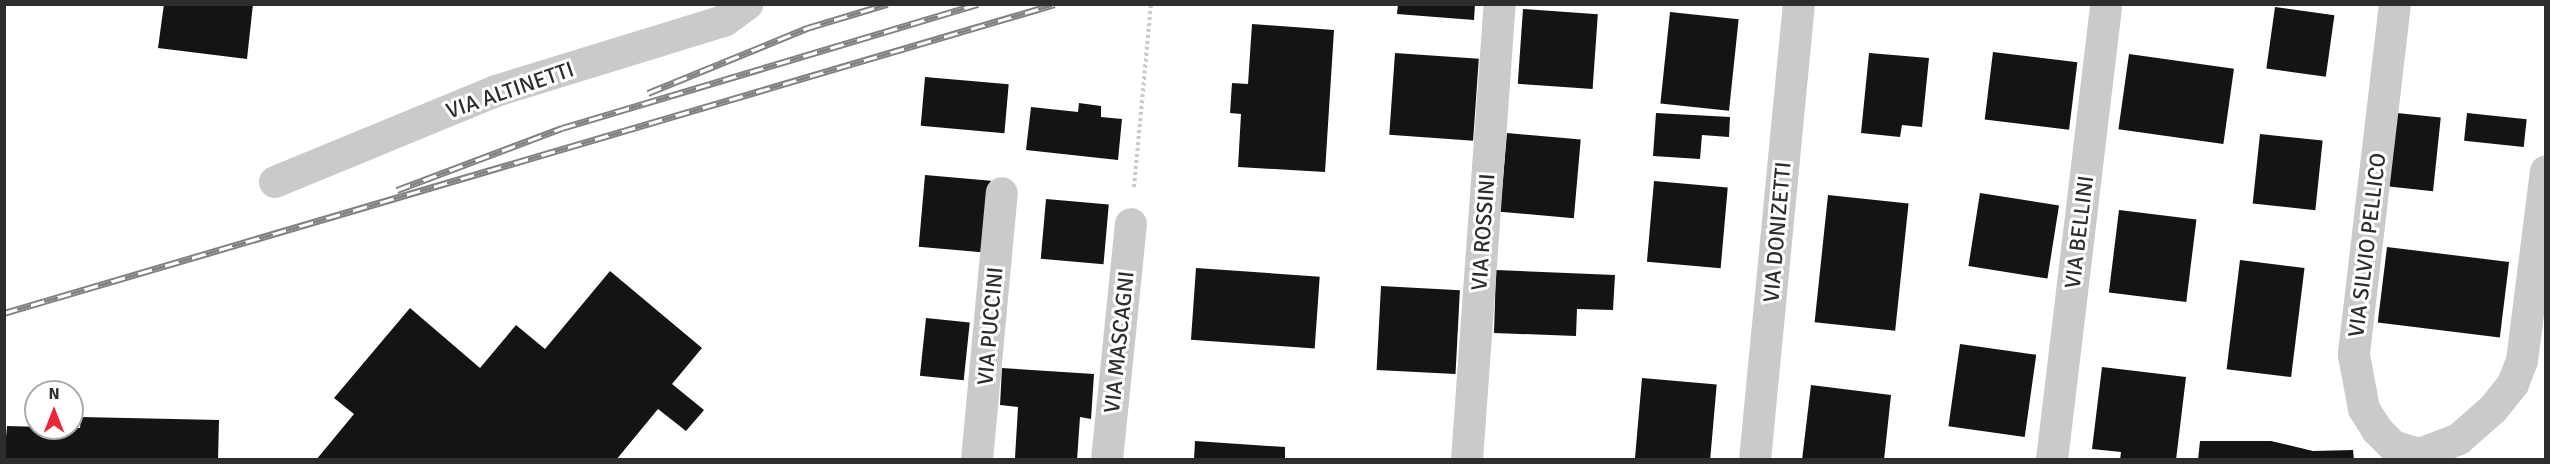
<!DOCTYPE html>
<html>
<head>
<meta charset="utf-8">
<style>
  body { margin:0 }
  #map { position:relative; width:2550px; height:464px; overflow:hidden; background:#fff; font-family:Signika,sans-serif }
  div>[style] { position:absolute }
  .building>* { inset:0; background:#141414; transform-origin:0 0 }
  .path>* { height:4px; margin-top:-2px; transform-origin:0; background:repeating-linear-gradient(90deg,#cacaca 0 3px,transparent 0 6px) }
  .street>* { height:32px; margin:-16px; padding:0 16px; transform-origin:16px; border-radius:16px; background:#cacaca }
  .rail>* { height:7px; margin-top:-3.5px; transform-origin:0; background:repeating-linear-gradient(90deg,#fff 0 14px,#828282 0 28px); box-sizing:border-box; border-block:2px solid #828282 }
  span { translate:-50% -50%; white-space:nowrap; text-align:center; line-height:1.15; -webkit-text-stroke:6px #fff; paint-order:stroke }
  .street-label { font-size:22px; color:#2d2d2d }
  .frame { position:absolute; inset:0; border:6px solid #2d2d2d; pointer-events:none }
  .north { position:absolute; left:24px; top:380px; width:60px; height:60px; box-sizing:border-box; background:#fff; border:2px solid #ababab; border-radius:50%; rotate:0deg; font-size:16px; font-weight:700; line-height:24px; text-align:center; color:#2d2d2d }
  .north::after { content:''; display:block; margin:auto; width:21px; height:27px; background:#ed263b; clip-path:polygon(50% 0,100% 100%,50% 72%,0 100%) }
</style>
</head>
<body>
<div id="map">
  <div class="building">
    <i style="clip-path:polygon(164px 4px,253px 4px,247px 59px,158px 48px)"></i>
    <i style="clip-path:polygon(1398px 4px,1475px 4px,1474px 20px,1397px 14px)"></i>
    <i style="left:2275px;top:7px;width:60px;height:62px;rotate:8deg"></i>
    <i style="left:1523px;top:9px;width:75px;height:75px;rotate:4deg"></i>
    <i style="left:1670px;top:12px;width:69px;height:92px;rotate:6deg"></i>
    <i style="clip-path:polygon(1252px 24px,1334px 30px,1325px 172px,1238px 167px,1241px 114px,1230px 113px,1232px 83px,1248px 84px)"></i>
    <i style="left:1993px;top:52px;width:85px;height:68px;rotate:7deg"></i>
    <i style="left:1395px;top:53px;width:84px;height:82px;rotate:4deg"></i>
    <i style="clip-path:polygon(1869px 53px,1929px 58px,1922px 127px,1902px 125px,1900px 137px,1861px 133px)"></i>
    <i style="left:2129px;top:54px;width:106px;height:76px;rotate:8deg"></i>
    <i style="left:925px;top:77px;width:84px;height:49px;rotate:5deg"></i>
    <i style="clip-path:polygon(1079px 103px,1101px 106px,1101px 117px,1122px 119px,1118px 160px,1026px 150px,1031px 107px,1078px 112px)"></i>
    <i style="clip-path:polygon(1656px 113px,1730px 117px,1729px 137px,1702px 135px,1700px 159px,1653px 156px)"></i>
    <i style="left:2397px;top:113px;width:44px;height:74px;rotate:6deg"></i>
    <i style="left:2467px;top:113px;width:60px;height:28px;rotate:6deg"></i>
    <i style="left:1507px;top:133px;width:74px;height:79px;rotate:5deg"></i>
    <i style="left:2260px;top:134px;width:63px;height:70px;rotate:6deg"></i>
    <i style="left:925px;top:175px;width:66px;height:72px;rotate:5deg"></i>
    <i style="left:1654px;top:181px;width:74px;height:81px;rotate:5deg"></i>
    <i style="left:1980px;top:193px;width:80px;height:74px;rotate:9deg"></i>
    <i style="left:1828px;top:195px;width:81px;height:128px;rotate:6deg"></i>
    <i style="left:1046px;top:199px;width:63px;height:60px;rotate:5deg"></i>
    <i style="left:2119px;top:210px;width:78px;height:83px;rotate:7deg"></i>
    <i style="left:2387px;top:247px;width:123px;height:76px;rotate:7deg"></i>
    <i style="left:2240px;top:260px;width:65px;height:110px;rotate:7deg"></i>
    <i style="left:1196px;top:268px;width:124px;height:72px;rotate:4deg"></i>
    <i style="clip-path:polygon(1496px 270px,1615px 275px,1613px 310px,1577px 309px,1576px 336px,1494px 333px)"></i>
    <i style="clip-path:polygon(610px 271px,702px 348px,672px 384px,704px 410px,686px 431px,658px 409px,616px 460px,316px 460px,354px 414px,334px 398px,410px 308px,480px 368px,516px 325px,545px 349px)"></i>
    <i style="left:1381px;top:286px;width:79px;height:84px;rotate:3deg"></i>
    <i style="left:926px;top:318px;width:44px;height:58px;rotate:6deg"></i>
    <i style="left:1960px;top:344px;width:77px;height:83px;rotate:8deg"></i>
    <i style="clip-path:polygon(2102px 367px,2186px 377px,2176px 460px,2120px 460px,2121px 452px,2092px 449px)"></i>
    <i style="clip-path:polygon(1002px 368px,1094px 374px,1091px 419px,1080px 417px,1077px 460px,1015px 458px,1018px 407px,1000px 405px)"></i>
    <i style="left:1642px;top:378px;width:75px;height:82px;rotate:5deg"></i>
    <i style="clip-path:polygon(1811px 385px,1891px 395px,1884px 460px,1802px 460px)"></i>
    <i style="clip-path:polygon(81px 417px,219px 420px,218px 460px,4px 460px,7px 426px,80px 428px)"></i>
    <i style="clip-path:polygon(1195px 441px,1285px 447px,1285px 460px,1194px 460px)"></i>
    <i style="clip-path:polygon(2200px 441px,2271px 441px,2313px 451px,2353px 450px,2354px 460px,2198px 460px)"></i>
  </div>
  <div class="path">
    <i style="left:1134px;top:187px;width:184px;rotate:-84.7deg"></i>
  </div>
  <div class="street">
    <i style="left:2395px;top:4px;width:353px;rotate:96.7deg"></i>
    <i style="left:2354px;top:355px;width:55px;rotate:79.5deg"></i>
    <i style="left:2364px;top:409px;width:25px;rotate:58deg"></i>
    <i style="left:2377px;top:430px;width:23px;rotate:45deg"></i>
    <i style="left:2393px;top:446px;width:28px;rotate:17deg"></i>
    <i style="left:275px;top:182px;width:239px;rotate:-22.4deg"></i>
    <i style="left:496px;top:91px;width:239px;rotate:-17.1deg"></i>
    <i style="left:724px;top:21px;width:29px;rotate:-36deg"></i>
    <i style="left:2420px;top:454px;width:42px;rotate:-21deg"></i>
    <i style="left:2459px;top:439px;width:45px;rotate:-41.4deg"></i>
    <i style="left:2493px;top:409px;width:32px;rotate:-51deg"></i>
    <i style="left:2513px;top:384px;width:25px;rotate:-69deg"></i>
    <i style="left:2522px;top:361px;width:191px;rotate:-82.8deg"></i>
    <i style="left:977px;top:460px;width:268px;rotate:-84.7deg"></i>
    <i style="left:1107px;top:460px;width:237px;rotate:-84.2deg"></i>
    <i style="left:1467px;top:460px;width:457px;rotate:-85.9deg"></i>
    <i style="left:1755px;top:460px;width:458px;rotate:-84.5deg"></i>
    <i style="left:2052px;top:460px;width:459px;rotate:-83.2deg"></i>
  </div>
  <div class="rail">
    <i style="left:648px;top:93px;width:172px;rotate:-22.2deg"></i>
    <i style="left:807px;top:28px;width:84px;rotate:-16.7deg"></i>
    <i style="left:397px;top:190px;width:176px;rotate:-20.6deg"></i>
    <i style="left:562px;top:128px;width:434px;rotate:-16.6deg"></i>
    <i style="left:4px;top:313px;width:1095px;rotate:-16.38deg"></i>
  </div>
  <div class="street-label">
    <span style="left:510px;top:90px;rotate:-19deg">VIA ALTINETTI</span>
    <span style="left:1483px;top:232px;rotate:-86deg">VIA ROSSINI</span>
    <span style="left:1777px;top:232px;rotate:-85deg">VIA DONIZETTI</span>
    <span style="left:2079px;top:232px;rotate:-83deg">VIA BELLINI</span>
    <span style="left:2367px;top:245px;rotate:-83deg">VIA SILVIO PELLICO</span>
    <span style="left:990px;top:326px;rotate:-85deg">VIA PUCCINI</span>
    <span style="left:1119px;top:342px;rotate:-84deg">VIA MASCAGNI</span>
  </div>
  <div class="frame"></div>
  <div class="north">N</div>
</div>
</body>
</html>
